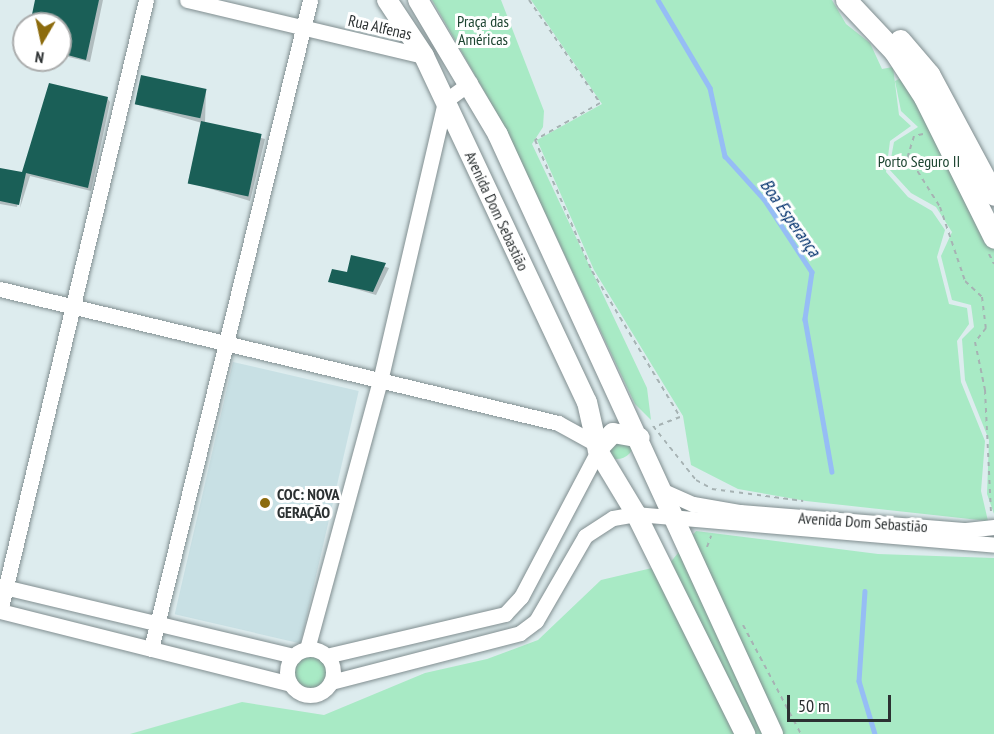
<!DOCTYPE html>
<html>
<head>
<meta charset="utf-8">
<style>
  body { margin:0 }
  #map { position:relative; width:994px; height:734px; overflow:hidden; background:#ddecee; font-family:"PT Sans Narrow",sans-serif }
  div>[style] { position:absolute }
  .built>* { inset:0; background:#c8e0e4; transform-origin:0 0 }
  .green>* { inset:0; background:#a8eac5 }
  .round { border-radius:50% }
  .shadow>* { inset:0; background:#0003 }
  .stream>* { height:4.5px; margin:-2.25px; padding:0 2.25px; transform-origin:2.25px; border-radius:2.25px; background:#96bdf5 }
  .building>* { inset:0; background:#1a5f57; transform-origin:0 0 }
  .path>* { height:2px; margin-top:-1px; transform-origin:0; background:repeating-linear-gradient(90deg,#a6b2b3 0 4.5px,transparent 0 9px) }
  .roads { filter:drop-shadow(0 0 2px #818e90) drop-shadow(0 0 2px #818e90) }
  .minor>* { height:15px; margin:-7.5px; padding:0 7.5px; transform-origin:7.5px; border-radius:7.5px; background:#fff }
  .minor>.ring { margin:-7.5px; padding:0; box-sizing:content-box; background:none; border:15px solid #fff; border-radius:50% }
  .tertiary>* { height:20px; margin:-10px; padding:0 10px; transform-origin:10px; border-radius:10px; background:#fff }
  .secondary>* { height:21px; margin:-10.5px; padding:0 10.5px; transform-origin:10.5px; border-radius:10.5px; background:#fff }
  .dots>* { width:16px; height:16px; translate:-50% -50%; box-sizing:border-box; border:3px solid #fff; border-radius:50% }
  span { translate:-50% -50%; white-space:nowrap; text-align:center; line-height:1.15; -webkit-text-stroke:6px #fff; paint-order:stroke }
  .park-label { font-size:16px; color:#1d4531 }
  .street-label { font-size:16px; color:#2c3132 }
  .poi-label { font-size:16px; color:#2c3132; font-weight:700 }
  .left { translate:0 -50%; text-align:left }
  .water-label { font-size:18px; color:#00306c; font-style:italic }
  .north { position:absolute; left:12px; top:12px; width:60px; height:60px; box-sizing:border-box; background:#fff; border:2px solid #abadad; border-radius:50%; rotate:189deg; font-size:16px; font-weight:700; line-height:24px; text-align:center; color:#2c3132 }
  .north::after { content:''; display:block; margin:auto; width:21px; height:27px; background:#8c6b0d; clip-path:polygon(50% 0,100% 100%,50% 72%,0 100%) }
  .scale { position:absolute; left:787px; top:695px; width:104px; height:27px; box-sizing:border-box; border:3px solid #2c3132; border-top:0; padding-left:8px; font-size:18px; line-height:21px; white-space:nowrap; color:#2c3132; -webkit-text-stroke:4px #fff; paint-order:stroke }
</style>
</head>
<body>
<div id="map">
  <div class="built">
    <i style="left:233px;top:362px;width:129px;height:259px;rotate:13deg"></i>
  </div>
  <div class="green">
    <i style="clip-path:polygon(432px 0,501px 0,544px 111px,543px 127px,532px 144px,647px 388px,651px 420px,635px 404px,503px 124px)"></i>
    <i style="clip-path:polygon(531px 0,832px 0,846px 24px,870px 43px,882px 69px,893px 67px,899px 115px,911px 126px,890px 141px,886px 172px,908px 197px,932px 211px,945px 230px,937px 257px,949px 304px,967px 308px,969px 324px,957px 341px,961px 382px,985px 441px,981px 491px,988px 521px,806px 501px,738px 489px,691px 465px,683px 416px,594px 270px,537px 140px,602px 104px)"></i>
    <i style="clip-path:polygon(903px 77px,994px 248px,994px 514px,987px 494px,989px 440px,965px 380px,962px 339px,974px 327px,971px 305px,952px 300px,941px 256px,952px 232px,936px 207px,911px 193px,889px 169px,894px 142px,918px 127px,901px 111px,895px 81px)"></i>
    <i class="round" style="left:600px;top:425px;width:34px;height:34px"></i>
    <i style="clip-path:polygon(696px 531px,878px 554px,994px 558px,994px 734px,130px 734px,242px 702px,324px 715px,425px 673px,487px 659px,538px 640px,601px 580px,669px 564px)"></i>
    <i class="round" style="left:292px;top:654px;width:36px;height:36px"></i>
  </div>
  <div class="shadow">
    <i style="clip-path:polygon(37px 0,103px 0,90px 62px,60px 55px,60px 24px,31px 24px)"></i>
    <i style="clip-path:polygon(206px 90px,205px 123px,265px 139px,250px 201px,188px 182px,202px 123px,135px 104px)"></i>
    <i style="clip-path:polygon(107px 98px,110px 102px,91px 191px,30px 176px,20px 208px,24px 175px,17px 207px,0 204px,0 170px,23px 174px)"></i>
    <i style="clip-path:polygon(352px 257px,389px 268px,376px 295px,329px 281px,348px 274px)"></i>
  </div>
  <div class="stream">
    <i style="left:658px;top:0;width:102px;rotate:59.4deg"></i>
    <i style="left:710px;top:88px;width:70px;rotate:77.6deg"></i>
    <i style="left:725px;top:156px;width:58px;rotate:47.8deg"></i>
    <i style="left:764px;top:199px;width:87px;rotate:56.7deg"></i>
    <i style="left:812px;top:272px;width:48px;rotate:98.5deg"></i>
    <i style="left:805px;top:319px;width:155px;rotate:80deg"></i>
    <i style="left:865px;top:591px;width:90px;rotate:93.8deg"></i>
    <i style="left:859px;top:681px;width:55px;rotate:73.2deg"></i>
  </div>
  <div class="building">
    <i style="clip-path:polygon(35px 0,99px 0,86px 60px,60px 53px,60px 24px,30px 24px)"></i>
    <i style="left:141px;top:75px;width:67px;height:30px;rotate:12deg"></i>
    <i style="clip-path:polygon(49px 83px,108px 97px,88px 188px,26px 173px,19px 205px,0 201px,0 168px,22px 172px)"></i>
    <i style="left:201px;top:121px;width:62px;height:64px;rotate:12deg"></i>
    <i style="clip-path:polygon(351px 255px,386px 263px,373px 292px,328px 282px,332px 269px,347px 272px)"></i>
  </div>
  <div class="path">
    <i style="left:529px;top:0;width:125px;rotate:55.4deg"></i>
    <i style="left:600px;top:103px;width:75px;rotate:150.4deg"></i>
    <i style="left:535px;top:140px;width:143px;rotate:66.5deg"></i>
    <i style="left:592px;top:271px;width:170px;rotate:58.9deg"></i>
    <i style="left:680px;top:417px;width:28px;rotate:159deg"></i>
    <i style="left:923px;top:134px;width:9px;rotate:167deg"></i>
    <i style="left:914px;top:136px;width:21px;rotate:107deg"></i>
    <i style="left:908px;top:156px;width:60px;rotate:57.9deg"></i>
    <i style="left:940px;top:207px;width:78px;rotate:71.3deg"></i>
    <i style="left:965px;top:281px;width:23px;rotate:43deg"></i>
    <i style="left:982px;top:297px;width:31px;rotate:83deg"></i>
    <i style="left:986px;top:328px;width:18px;rotate:128deg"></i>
    <i style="left:975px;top:342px;width:49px;rotate:78.2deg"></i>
    <i style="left:985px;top:390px;width:123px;rotate:87.2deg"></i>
    <i style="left:989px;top:254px;width:11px;rotate:63deg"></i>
    <i style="left:653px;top:426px;width:69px;rotate:51.5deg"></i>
    <i style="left:696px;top:480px;width:18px;rotate:29deg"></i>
    <i style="left:712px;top:489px;width:92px;rotate:7.5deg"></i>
    <i style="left:707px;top:547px;width:12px;rotate:-70deg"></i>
    <i style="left:743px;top:625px;width:123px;rotate:62deg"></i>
  </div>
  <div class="roads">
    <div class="minor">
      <i style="left:187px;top:0;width:244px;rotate:13.3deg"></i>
      <i style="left:0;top:289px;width:574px;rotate:13.5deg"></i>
      <i style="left:558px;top:423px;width:43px;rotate:28.9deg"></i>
      <i style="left:659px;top:489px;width:37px;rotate:24deg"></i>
      <i style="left:693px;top:504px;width:48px;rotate:9.7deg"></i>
      <i style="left:740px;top:512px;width:227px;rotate:4.6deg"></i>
      <i style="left:966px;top:530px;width:28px;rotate:-6deg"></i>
      <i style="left:0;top:586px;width:302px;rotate:13.4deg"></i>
      <i style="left:0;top:611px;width:628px;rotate:-76.56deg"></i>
      <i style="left:0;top:611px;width:299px;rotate:14.1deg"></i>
      <i class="ring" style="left:287px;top:649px;width:31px;height:31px"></i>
      <i style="left:151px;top:649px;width:668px;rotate:-76.23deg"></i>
      <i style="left:307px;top:649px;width:278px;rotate:-74.8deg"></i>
      <i style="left:380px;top:381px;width:287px;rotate:-76.9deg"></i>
      <i style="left:445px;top:101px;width:31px;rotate:-36deg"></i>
      <i style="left:326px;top:656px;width:184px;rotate:-13.2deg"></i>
      <i style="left:505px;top:614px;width:23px;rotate:-47deg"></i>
      <i style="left:521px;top:597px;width:165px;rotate:-62.2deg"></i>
      <i style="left:331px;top:682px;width:195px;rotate:-14.5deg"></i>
      <i style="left:520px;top:633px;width:20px;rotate:-37deg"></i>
      <i style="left:536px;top:621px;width:98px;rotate:-60deg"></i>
      <i style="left:585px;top:536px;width:33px;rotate:-33deg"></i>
      <i style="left:613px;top:518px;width:23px;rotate:-10deg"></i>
      <i style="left:636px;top:514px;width:359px;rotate:4.9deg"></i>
    </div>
    <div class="tertiary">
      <i style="left:387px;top:0;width:67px;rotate:56.5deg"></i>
      <i style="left:424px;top:56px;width:382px;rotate:64.8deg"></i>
      <i style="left:587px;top:402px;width:50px;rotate:77.3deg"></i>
      <i style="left:598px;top:451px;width:74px;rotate:58.9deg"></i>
      <i style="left:636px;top:514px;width:246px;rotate:63.6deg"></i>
      <i style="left:418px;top:0;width:157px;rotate:59.3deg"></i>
      <i style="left:498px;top:135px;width:659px;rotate:65.34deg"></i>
      <i style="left:598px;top:449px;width:22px;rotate:-47deg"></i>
      <i style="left:613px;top:433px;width:27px;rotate:10deg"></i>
    </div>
    <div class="secondary">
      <i style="left:846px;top:0;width:70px;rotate:46.7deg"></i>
      <i style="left:894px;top:51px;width:55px;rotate:56.9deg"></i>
      <i style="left:924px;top:97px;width:157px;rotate:63.6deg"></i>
      <i style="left:900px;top:40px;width:45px;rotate:49.5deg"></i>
      <i style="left:929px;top:74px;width:137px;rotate:61.8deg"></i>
    </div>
  </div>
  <div class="dots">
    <i style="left:265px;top:503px;background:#8c6b0d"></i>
  </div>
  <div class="park-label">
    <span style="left:483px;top:30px">Praça das<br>Américas</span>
    <span style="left:919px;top:161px">Porto Seguro II</span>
  </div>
  <div class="street-label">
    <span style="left:380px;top:27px;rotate:13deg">Rua Alfenas</span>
    <span style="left:497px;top:211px;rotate:65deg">Avenida Dom Sebastião</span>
    <span style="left:863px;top:522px;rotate:4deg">Avenida Dom Sebastião</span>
  </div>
  <div class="poi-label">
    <span class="left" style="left:277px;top:503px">COC: NOVA<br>GERAÇÃO</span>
  </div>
  <div class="water-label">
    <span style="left:790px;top:218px;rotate:55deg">Boa Esperança</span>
  </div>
  <div class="north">N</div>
  <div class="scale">50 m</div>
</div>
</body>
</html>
